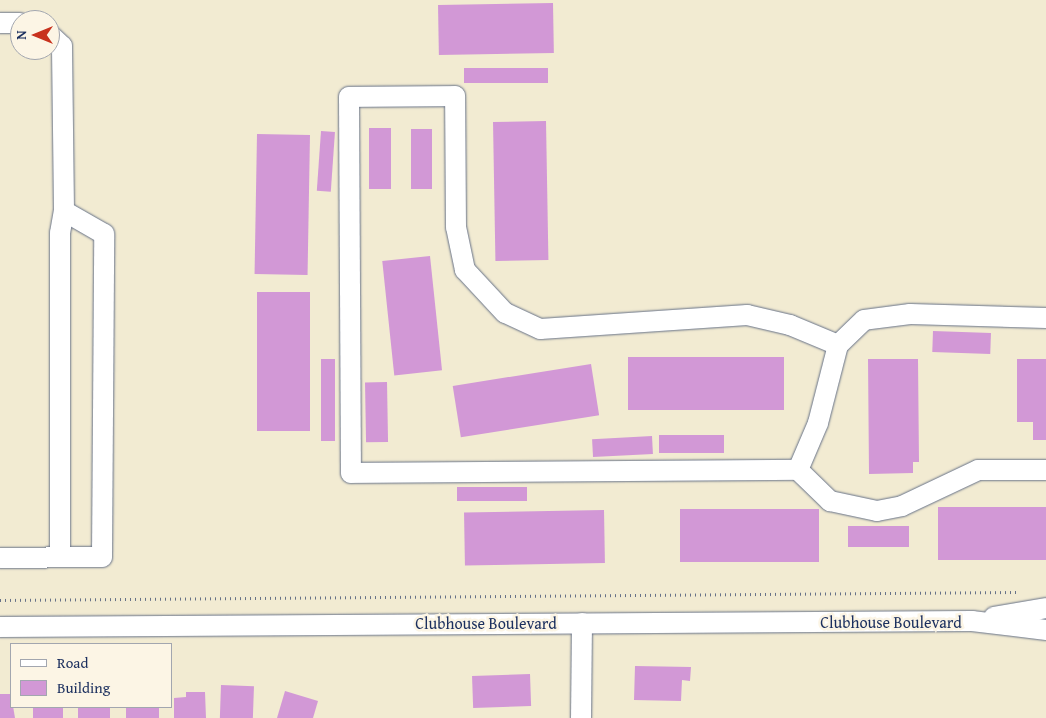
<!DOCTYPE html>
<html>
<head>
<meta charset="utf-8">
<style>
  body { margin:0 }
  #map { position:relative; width:1046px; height:718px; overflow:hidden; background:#f2ebd2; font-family:"Gentium Book Plus",serif }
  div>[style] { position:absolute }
  .building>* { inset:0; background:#d298d6; transform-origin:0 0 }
  .path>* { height:3px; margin-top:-1.5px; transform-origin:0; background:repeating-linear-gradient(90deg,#667187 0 1px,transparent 0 5px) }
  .roads { filter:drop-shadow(0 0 1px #667187) drop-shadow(0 0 1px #667187) }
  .minor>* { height:20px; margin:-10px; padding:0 10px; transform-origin:10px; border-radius:10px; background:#fff }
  span { translate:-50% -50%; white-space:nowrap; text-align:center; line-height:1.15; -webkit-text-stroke:5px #fcf5e5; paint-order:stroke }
  .street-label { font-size:16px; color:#1b2f5e }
  .legend { position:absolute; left:10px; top:643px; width:162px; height:65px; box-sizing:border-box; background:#fcf5e5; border:1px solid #a2a6af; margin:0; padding:6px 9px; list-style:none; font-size:15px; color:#1b2f5e }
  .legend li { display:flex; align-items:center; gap:10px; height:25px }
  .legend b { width:25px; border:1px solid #a2a6af }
  .north { position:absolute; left:10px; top:10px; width:50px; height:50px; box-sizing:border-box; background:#fcf5e5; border:1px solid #a2a6af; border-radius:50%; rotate:270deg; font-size:14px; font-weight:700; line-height:20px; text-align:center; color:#1b2f5e }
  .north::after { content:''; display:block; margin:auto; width:18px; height:22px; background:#c8321e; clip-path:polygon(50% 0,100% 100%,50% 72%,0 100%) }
</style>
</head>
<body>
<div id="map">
  <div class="building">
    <i style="left:553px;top:3px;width:50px;height:115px;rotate:89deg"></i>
    <i style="left:548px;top:68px;width:15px;height:84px;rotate:90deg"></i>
    <i style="left:546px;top:121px;width:139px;height:53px;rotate:89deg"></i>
    <i style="left:369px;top:128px;width:22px;height:61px"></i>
    <i style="left:411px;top:129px;width:21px;height:60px"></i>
    <i style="left:321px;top:131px;width:14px;height:60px;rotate:4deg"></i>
    <i style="left:257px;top:134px;width:53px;height:140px;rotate:1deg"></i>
    <i style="left:430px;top:256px;width:115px;height:48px;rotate:84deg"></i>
    <i style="left:257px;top:292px;width:53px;height:139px"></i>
    <i style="left:933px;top:331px;width:58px;height:21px;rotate:2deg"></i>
    <i style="left:784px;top:357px;width:53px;height:156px;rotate:90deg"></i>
    <i style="left:321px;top:359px;width:14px;height:82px"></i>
    <i style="clip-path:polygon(868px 359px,918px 359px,919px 462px,913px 462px,913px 473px,869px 474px)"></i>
    <i style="clip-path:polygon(1017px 359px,1046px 359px,1046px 440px,1033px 440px,1033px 422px,1017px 422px)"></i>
    <i style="left:591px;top:364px;width:52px;height:140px;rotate:81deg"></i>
    <i style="left:387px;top:382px;width:60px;height:22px;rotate:89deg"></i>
    <i style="left:724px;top:435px;width:18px;height:65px;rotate:90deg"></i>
    <i style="left:652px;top:436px;width:18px;height:60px;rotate:87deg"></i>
    <i style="left:527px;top:487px;width:14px;height:70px;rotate:90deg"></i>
    <i style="left:1046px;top:507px;width:53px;height:108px;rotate:90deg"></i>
    <i style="left:680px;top:509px;width:139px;height:53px"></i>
    <i style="left:604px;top:510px;width:53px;height:140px;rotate:89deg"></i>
    <i style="left:909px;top:526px;width:21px;height:61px;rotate:90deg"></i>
    <i style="clip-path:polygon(635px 666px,691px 667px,690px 681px,682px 680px,681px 701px,634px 700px)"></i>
    <i style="left:530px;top:674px;width:32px;height:58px;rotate:88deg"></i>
    <i style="left:221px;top:685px;width:33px;height:33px;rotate:2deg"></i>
    <i style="clip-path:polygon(285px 691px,318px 701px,313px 718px,277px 718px)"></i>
    <i style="clip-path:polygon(186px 692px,205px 692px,206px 718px,174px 718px,174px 698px,186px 697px)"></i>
    <i style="clip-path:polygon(0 694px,11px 694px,15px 718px,0 718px)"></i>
    <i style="left:33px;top:707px;width:30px;height:11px"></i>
    <i style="left:78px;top:707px;width:32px;height:11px"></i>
    <i style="left:126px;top:707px;width:33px;height:11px"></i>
  </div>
  <div class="path">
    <i style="left:0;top:600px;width:1018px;rotate:-0.45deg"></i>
  </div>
  <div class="roads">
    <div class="minor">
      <i style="left:0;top:23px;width:20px"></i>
      <i style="left:1046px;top:318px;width:136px;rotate:-178.3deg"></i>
      <i style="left:910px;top:314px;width:46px;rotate:172.6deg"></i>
      <i style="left:864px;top:320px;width:36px;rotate:136deg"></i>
      <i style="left:838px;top:345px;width:52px;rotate:-157.4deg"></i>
      <i style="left:790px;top:325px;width:44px;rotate:-166.9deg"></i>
      <i style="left:747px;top:315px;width:207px;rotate:176.1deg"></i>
      <i style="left:540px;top:329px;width:38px;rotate:-155deg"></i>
      <i style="left:505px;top:313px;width:59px;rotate:-132.9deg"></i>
      <i style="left:465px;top:270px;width:44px;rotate:-101.8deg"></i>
      <i style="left:456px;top:227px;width:131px;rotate:-90.4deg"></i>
      <i style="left:455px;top:96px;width:106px;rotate:179.5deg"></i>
      <i style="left:349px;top:97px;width:376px;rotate:89.7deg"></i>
      <i style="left:351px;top:473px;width:447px;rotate:-0.4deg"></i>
      <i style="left:798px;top:470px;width:45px;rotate:44.1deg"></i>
      <i style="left:830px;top:501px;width:48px;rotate:12deg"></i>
      <i style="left:877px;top:511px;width:25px;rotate:-11deg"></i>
      <i style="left:902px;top:506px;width:84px;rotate:-25.3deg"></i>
      <i style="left:978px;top:470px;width:68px"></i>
      <i style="left:798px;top:470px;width:51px;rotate:-66.9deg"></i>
      <i style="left:818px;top:423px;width:81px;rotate:-75.6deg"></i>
      <i style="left:60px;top:557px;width:324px;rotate:-90deg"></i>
      <i style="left:60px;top:233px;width:22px;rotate:-80deg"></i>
      <i style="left:0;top:558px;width:102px;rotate:-0.6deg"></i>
      <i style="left:102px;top:557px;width:323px;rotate:-89.6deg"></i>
      <i style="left:104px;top:234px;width:46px;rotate:-150.1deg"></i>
      <i style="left:64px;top:211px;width:165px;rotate:-90.7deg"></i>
      <i style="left:62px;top:46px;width:16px;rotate:-137deg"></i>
      <i style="left:994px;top:617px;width:53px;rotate:-9.8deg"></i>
      <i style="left:0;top:627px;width:972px;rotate:-0.35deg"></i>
      <i style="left:972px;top:621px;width:75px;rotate:6.9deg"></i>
      <i style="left:581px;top:718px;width:95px;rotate:-89.4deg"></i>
    </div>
  </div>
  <div class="street-label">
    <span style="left:891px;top:622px">Clubhouse Boulevard</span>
    <span style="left:486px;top:623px">Clubhouse Boulevard</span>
  </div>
  <ul class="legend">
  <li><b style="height:6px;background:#fff"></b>Road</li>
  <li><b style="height:14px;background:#d298d6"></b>Building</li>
  </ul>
  <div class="north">N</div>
</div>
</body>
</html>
